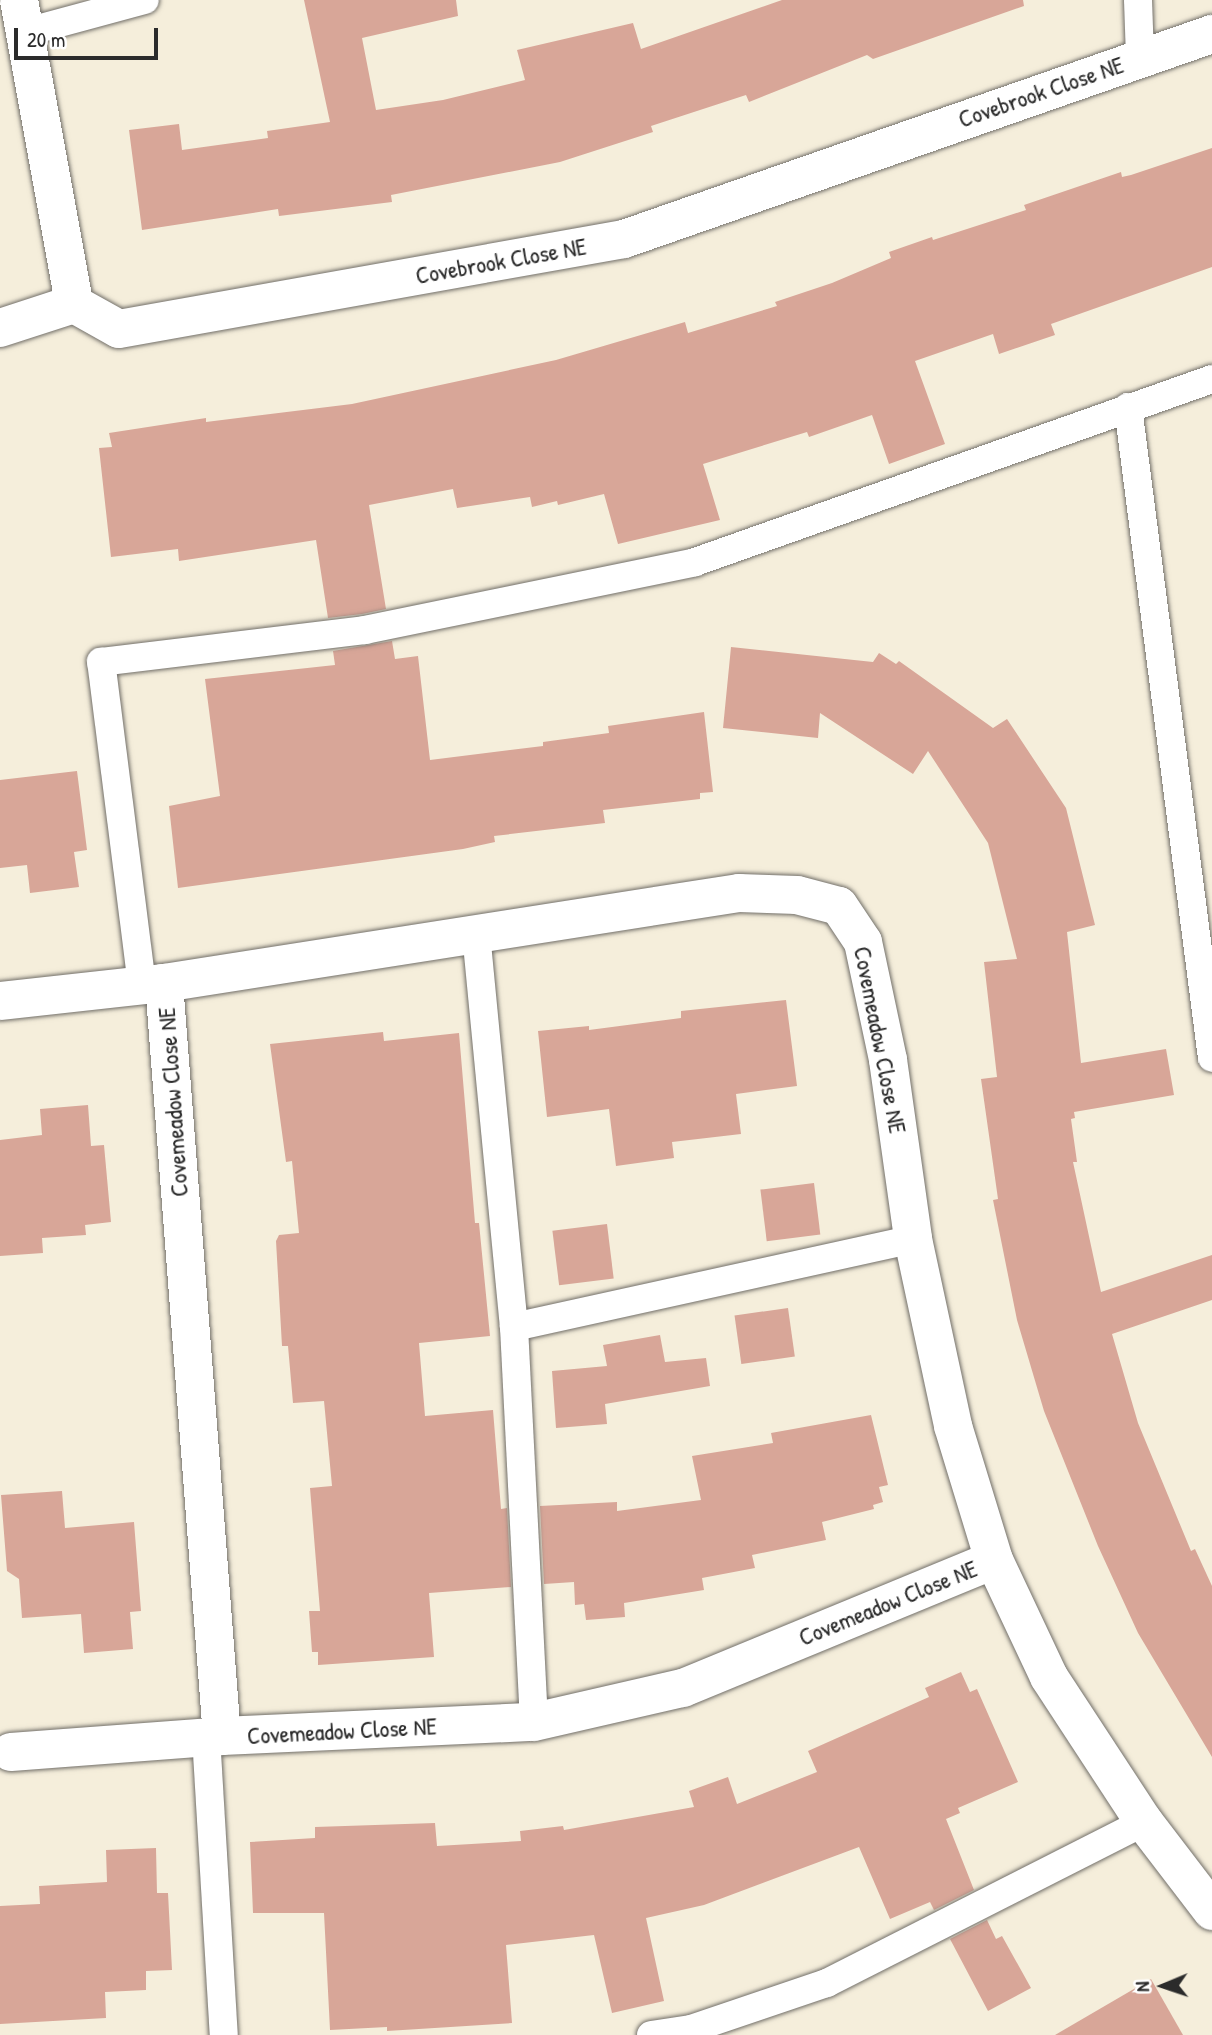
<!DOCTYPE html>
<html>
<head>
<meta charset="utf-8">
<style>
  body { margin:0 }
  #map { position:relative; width:1212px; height:2035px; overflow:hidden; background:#f5eedb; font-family:"Patrick Hand",sans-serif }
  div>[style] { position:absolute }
  .building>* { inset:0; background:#d8a698; transform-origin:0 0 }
  .roads { filter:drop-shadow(0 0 2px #726f69) drop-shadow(0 0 2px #726f69) }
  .lane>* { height:28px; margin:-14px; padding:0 14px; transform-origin:14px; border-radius:14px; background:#fff }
  .street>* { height:38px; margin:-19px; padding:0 19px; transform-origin:19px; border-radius:19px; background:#fff }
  span { translate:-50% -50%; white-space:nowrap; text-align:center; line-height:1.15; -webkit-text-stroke:6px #fff; paint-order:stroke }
  .street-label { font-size:24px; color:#2b2b2b }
  .north { position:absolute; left:1128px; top:1951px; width:70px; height:70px; -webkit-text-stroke:5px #fff; paint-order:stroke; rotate:268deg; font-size:19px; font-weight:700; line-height:28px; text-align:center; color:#2b2b2b }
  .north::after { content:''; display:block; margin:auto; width:24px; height:32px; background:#2b2b2b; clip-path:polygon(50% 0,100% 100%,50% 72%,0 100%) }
  .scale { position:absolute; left:14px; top:28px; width:144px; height:32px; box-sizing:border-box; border:4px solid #2b2b2b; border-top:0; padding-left:9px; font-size:21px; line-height:24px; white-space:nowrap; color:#2b2b2b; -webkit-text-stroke:5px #fff; paint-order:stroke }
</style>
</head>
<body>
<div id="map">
  <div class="building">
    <i style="clip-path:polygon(304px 0,456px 0,458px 16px,362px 38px,376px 110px,443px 100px,525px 80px,517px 50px,633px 23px,641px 49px,782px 0,1023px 0,1024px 6px,873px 59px,867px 55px,749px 102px,746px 95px,651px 126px,653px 132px,560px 162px,391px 195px,392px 202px,279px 216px,278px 209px,142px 230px,129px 130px,179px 124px,182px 150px,268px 138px,267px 131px,330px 122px)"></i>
    <i style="clip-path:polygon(1212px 148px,1212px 267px,1051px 324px,1055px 335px,999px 354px,993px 334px,915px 361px,945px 444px,889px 464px,872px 415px,809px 437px,807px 432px,703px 464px,720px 520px,618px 544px,604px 494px,558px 505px,557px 501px,532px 507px,530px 497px,457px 508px,453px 489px,369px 505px,386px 609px,362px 614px,328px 618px,316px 540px,179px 561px,178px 549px,111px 557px,99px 448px,112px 447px,109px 433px,206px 418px,206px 422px,352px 404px,556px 360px,685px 322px,688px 333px,777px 306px,775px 302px,832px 283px,891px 258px,889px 252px,932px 237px,933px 240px,1026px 210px,1024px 205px,1121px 172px,1122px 177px,1131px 175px)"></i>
    <i style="clip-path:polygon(392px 641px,395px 659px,418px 656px,430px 760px,543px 746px,543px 742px,609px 733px,608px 726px,704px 712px,713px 792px,700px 793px,700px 799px,603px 810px,605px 823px,494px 836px,495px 842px,463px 849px,178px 888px,169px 806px,220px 796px,205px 679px,335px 665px,333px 651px)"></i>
    <i style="clip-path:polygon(731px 647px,873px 662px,879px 653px,896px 664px,899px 661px,993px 728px,1007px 719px,1066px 808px,1095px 925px,1067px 932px,1081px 1063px,1166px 1049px,1174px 1095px,1074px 1112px,1075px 1118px,1071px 1119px,1077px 1162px,1073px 1162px,1101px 1292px,1212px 1255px,1212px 1300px,1112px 1334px,1138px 1423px,1191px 1551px,1195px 1549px,1212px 1586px,1212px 1757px,1138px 1633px,1098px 1546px,1044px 1411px,1017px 1320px,993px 1200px,998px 1199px,981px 1079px,997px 1077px,984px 962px,1017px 959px,988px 843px,928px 751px,913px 774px,820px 713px,818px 738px,723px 728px)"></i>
    <i style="clip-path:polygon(77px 771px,87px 850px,74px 852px,79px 887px,30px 893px,27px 865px,0 868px,0 780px)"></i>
    <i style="clip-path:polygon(786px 1000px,797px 1086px,736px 1094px,741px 1134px,672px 1142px,674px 1158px,616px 1166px,609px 1109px,547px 1117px,538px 1031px,589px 1026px,589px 1030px,681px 1018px,681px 1011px)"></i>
    <i style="clip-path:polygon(383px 1032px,384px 1041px,459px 1033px,475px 1223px,479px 1223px,490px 1336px,419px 1343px,425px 1416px,493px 1410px,501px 1509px,507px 1508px,511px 1587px,429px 1593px,434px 1657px,318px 1665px,318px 1652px,312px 1652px,309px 1611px,320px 1611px,310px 1488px,332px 1486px,324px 1401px,293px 1403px,288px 1346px,282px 1346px,276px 1241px,279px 1235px,299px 1233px,292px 1161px,286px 1162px,270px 1044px)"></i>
    <i style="clip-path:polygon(88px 1105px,91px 1146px,104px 1145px,111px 1222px,85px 1225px,86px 1235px,42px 1238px,43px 1253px,0 1256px,0 1140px,42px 1135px,40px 1109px)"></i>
    <i style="left:814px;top:1183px;width:52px;height:54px;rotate:83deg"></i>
    <i style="left:607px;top:1224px;width:55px;height:55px;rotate:83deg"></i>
    <i style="left:788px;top:1308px;width:49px;height:54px;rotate:82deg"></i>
    <i style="clip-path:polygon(660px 1335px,665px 1362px,706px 1358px,710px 1386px,605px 1404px,607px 1424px,556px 1428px,552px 1371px,607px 1366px,603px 1345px)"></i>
    <i style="clip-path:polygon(871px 1415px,888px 1485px,879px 1487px,883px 1502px,873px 1505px,874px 1509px,822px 1522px,826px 1540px,752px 1555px,755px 1568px,702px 1578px,704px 1590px,624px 1603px,625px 1617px,586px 1620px,584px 1604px,575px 1605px,574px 1582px,544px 1584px,540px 1506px,617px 1502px,617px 1511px,701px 1500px,692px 1456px,773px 1443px,771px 1433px)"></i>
    <i style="clip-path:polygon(62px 1491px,65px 1528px,134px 1522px,141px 1611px,130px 1612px,133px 1649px,84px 1653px,81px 1614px,22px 1618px,19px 1579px,7px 1571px,1px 1495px)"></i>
    <i style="clip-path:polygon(961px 1672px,970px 1692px,977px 1689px,1018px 1782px,958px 1808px,960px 1813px,946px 1819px,974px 1890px,934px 1910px,930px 1902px,890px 1919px,859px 1847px,704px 1905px,646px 1918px,664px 2001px,612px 2013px,594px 1935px,506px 1945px,512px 2023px,387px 2031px,387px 2027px,330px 2030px,324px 1913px,253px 1913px,250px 1842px,315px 1838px,315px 1827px,435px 1823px,437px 1846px,521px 1841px,520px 1831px,563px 1826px,564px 1830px,694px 1807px,689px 1791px,728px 1777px,737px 1804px,817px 1772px,808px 1751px,929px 1697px,925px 1688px)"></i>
    <i style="clip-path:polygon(156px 1848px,157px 1893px,168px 1893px,172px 1970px,146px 1971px,146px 1990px,105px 1992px,106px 2018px,0 2024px,0 1906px,40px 1904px,39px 1886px,107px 1882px,106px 1850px)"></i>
    <i style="clip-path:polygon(987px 1920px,996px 1939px,1002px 1936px,1031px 1988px,988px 2011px,950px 1939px)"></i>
    <i style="clip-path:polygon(1151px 1979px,1183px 2035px,1055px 2035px)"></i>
  </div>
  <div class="roads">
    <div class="lane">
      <i style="left:1138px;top:0;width:56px;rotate:88deg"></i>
      <i style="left:26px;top:32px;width:123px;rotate:-15.1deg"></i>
      <i style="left:1128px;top:407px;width:656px;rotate:82.65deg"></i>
      <i style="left:476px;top:933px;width:396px;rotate:84.5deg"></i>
      <i style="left:514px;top:1327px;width:396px;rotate:87.1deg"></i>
      <i style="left:142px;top:985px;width:326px;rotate:-97.2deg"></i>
      <i style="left:101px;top:662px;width:266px;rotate:-6.9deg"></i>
      <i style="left:365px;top:630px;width:337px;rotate:-11.6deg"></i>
      <i style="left:695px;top:562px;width:548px;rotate:-19.49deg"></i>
      <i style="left:514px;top:1327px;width:409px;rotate:-12.4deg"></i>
      <i style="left:206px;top:1736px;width:300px;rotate:86.6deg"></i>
      <i style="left:651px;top:2035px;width:40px;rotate:-8.5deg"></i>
      <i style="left:691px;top:2029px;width:144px;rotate:-18.7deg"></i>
      <i style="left:827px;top:1983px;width:356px;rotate:-26.9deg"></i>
    </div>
    <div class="street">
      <i style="left:19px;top:0;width:309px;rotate:79.7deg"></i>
      <i style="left:74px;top:304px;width:51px;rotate:29.1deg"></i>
      <i style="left:119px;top:329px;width:513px;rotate:-10.11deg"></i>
      <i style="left:624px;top:239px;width:623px;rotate:-19.22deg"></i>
      <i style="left:0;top:328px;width:78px;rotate:-18deg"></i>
      <i style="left:164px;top:983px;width:755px;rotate:85.6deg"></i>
      <i style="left:222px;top:1736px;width:312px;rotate:-2.6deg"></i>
      <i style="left:534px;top:1722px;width:153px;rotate:-12.9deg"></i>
      <i style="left:683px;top:1688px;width:336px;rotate:-22.4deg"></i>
      <i style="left:0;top:1001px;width:165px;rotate:-6.3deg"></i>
      <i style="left:164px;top:983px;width:582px;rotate:-8.9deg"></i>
      <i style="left:739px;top:893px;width:58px;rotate:2deg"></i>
      <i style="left:797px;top:895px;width:43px;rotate:14.7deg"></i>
      <i style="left:839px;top:906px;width:43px;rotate:56.3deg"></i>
      <i style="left:863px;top:942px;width:121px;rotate:78deg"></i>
      <i style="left:888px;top:1060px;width:181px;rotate:82deg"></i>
      <i style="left:913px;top:1239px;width:191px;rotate:77.9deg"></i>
      <i style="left:953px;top:1426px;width:140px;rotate:73deg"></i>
      <i style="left:994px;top:1560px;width:129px;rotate:64.8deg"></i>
      <i style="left:1049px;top:1677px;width:173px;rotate:56.8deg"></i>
      <i style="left:1144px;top:1822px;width:112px;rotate:52.6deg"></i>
      <i style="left:11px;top:1752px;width:212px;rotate:-4.3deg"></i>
    </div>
  </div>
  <div class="street-label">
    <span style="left:1041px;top:92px;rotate:-19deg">Covebrook Close NE</span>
    <span style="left:501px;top:261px;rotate:-10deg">Covebrook Close NE</span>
    <span style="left:880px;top:1040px;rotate:79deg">Covemeadow Close NE</span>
    <span style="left:173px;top:1102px;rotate:-94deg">Covemeadow Close NE</span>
    <span style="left:888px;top:1603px;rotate:-22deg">Covemeadow Close NE</span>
    <span style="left:342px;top:1731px;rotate:-3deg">Covemeadow Close NE</span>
  </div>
  <div class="north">N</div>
  <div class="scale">20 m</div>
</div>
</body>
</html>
